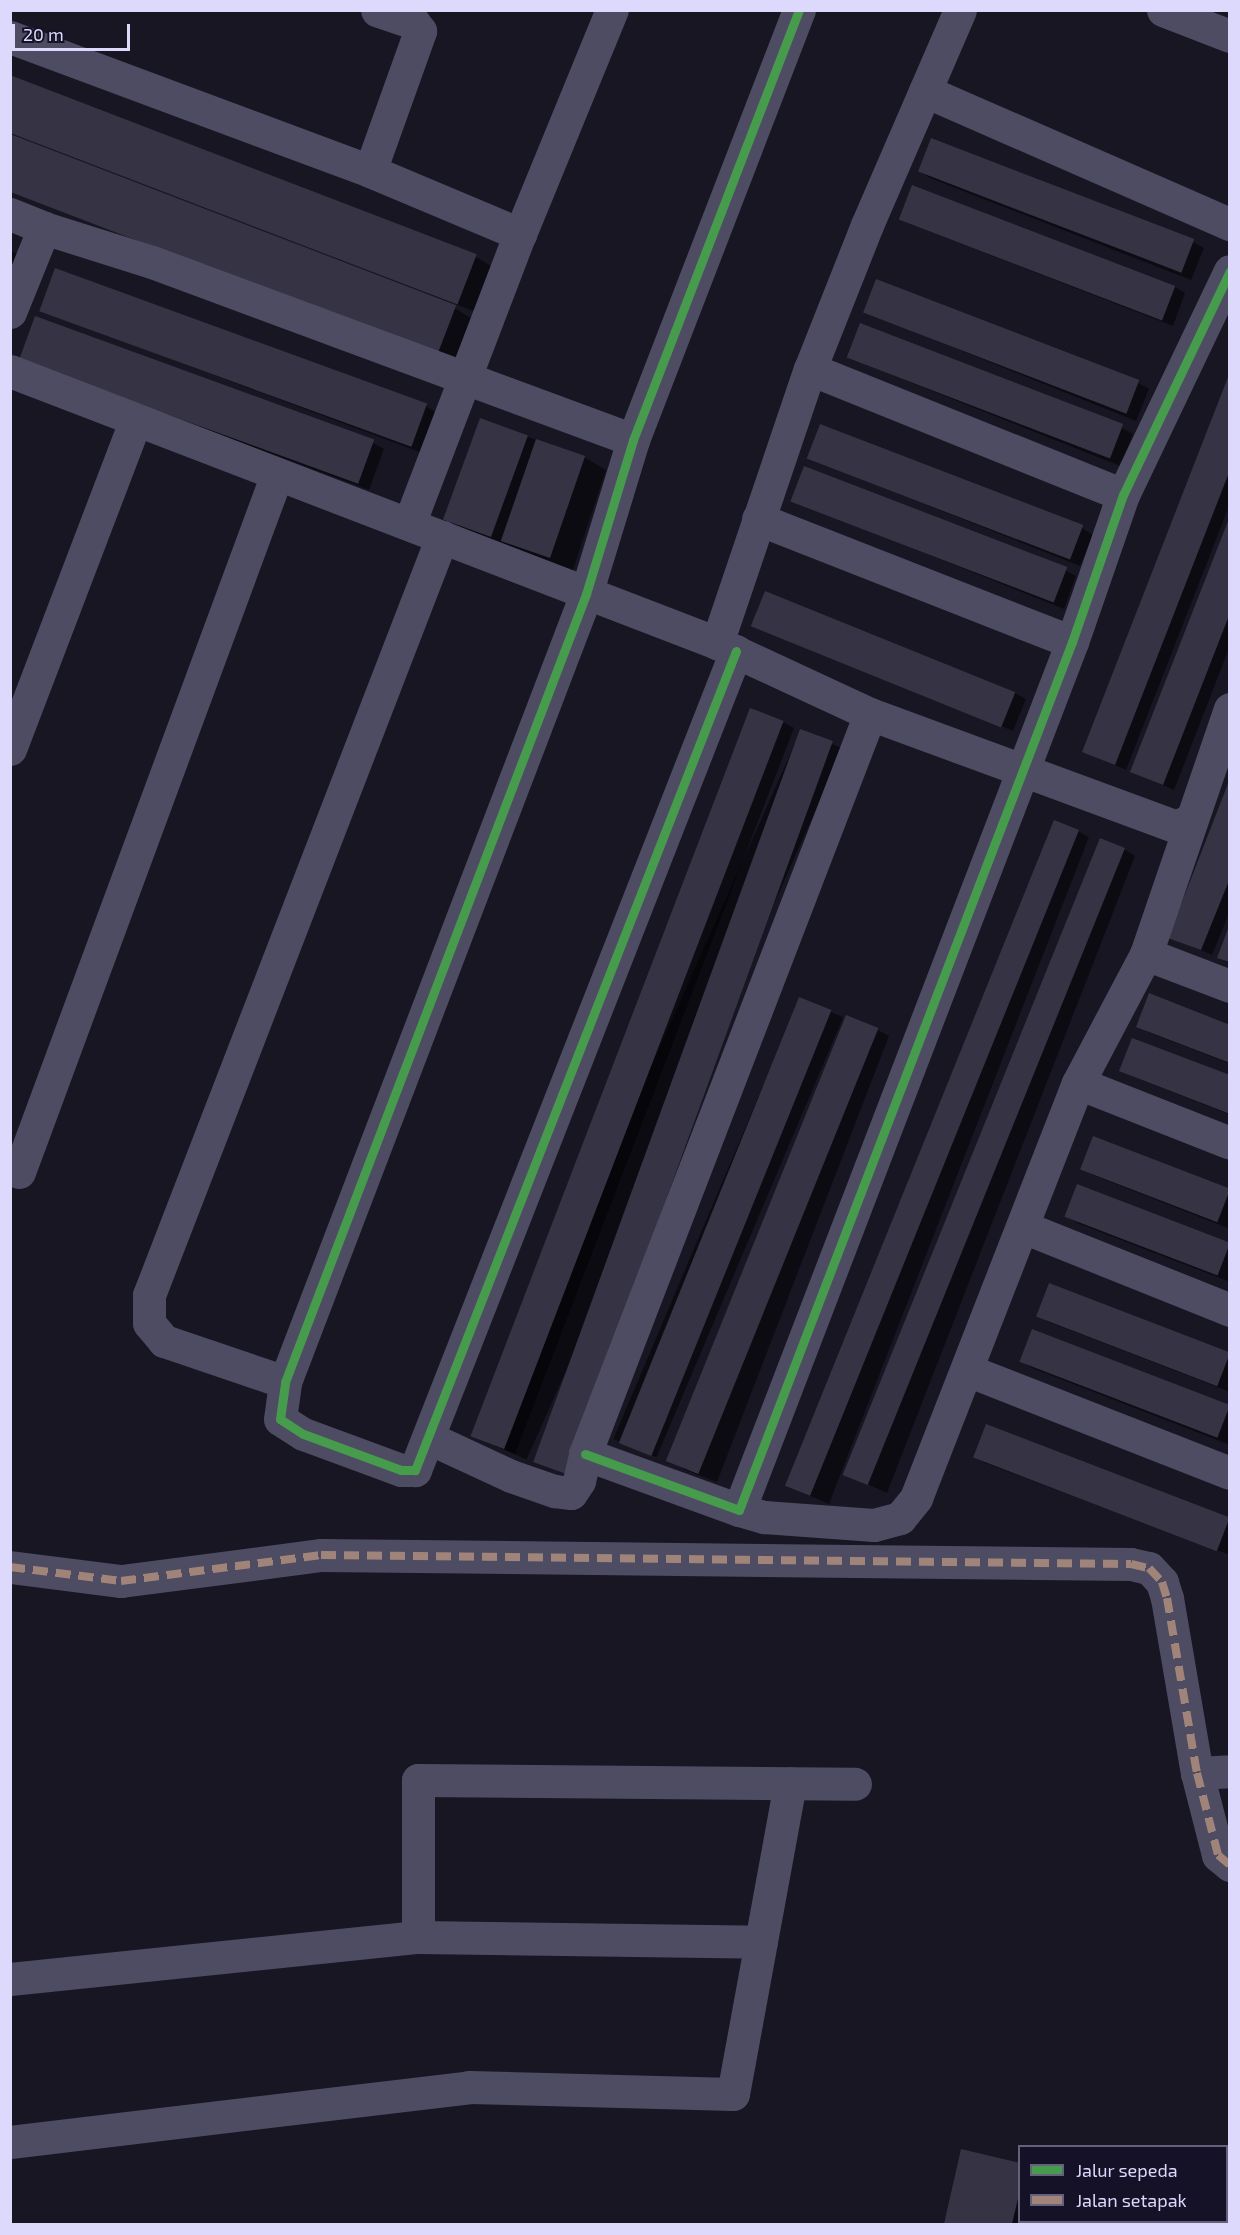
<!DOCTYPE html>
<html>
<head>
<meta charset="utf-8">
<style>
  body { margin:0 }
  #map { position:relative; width:1240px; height:2235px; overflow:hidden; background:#181622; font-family:"Exo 2",sans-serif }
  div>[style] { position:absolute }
  .shadow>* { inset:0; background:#0007; transform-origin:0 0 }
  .building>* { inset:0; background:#363444; transform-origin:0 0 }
  .minor>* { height:33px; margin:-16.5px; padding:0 16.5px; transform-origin:16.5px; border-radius:16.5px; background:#4d4c62 }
  .quiet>* { height:8px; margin-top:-4px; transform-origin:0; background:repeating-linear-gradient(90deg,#a18479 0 15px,transparent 0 23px) }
  .cycleway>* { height:9px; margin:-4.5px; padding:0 4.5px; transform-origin:4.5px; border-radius:4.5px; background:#469c4c }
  span { translate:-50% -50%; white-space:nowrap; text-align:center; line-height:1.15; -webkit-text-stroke:5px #151127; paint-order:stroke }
  .frame { position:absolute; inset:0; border:12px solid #ddd9fd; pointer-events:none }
  .legend { position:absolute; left:1018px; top:2145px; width:210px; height:78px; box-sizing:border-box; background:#151127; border:2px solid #65617d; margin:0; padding:8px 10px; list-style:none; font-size:18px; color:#ddd9fd }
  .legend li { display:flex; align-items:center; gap:12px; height:30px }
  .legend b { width:30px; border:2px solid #65617d }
  .scale { position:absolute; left:12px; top:24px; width:118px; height:27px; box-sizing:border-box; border:3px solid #ddd9fd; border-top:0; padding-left:8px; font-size:18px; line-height:21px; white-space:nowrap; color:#ddd9fd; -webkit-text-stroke:4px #151127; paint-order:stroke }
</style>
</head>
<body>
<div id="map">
  <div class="shadow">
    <i style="clip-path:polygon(10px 77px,476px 257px,498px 270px,481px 314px,10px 131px)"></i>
    <i style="clip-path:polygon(10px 136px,456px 309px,478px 322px,461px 366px,10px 191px)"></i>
    <i style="clip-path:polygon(932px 140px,1193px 242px,1204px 248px,1191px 280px,930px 178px,920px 171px)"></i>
    <i style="clip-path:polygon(900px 220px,1175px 287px,1185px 293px,1173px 326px)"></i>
    <i style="clip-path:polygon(10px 250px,23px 257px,10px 289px)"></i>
    <i style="clip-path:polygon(40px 310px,426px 406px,437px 413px,422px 453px)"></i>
    <i style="clip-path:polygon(865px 312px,1138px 383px,1149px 389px,1136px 421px)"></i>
    <i style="clip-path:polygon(36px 318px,373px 443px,384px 449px,369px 490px,32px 365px)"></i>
    <i style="clip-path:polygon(849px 358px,1122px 428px,1133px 434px,1120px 466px)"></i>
    <i style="clip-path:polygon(1230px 377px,1230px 504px,1126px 770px,1084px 751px)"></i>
    <i style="clip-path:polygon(481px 420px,584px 457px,606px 470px,573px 570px,469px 532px,447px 519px)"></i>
    <i style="clip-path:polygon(809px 458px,1082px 528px,1093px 535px,1080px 566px)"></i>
    <i style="clip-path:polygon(792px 500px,1065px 570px,1076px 576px,1064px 609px)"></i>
    <i style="clip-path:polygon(1230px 520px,1230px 646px,1174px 790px,1132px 772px)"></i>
    <i style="clip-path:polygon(752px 626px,1015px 693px,1026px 699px,1013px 731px)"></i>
    <i style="clip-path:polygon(783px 722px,794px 728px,515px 1454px,472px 1436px)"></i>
    <i style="left:801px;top:730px;width:46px;height:778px;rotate:24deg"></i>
    <i style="clip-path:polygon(1230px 784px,1230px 911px,1212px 955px,1170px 937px)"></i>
    <i style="clip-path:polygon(1078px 831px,1089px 837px,829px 1504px,794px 1489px)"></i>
    <i style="clip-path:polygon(1124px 849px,1135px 856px,887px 1493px,852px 1477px)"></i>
    <i style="left:800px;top:999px;width:47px;height:478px;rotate:23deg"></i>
    <i style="clip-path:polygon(1138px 1026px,1230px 1026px,1230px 1064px,1148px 1032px)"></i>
    <i style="clip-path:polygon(878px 1030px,889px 1036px,717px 1482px,685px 1470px,675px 1463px)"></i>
    <i style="clip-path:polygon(1121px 1070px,1230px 1077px,1230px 1115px,1132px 1076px)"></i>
    <i style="clip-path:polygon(1083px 1169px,1230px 1191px,1230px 1229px,1093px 1175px)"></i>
    <i style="clip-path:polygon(1067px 1216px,1230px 1244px,1230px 1282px,1077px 1223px)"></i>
    <i style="clip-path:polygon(1038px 1316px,1230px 1355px,1230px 1392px,1049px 1322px)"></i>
    <i style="clip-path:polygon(1021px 1361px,1230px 1407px,1230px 1445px,1032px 1368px)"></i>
    <i style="clip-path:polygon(975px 1457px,1230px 1518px,1230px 1555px,985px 1463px)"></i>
    <i style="clip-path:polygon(962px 2151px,1020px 2164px,1020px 2222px,1037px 2222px,1037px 2224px,945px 2224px)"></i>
  </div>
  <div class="building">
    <i style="left:10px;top:75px;width:500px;height:54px;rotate:21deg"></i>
    <i style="left:10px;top:134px;width:478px;height:54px;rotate:21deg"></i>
    <i style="left:931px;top:138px;width:282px;height:36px;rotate:21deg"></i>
    <i style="left:912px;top:185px;width:282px;height:37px;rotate:21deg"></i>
    <i style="left:55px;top:268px;width:396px;height:46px;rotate:20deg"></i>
    <i style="left:876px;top:279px;width:282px;height:36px;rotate:21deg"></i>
    <i style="left:35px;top:316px;width:361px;height:47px;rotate:20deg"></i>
    <i style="left:860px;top:323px;width:282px;height:37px;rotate:21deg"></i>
    <i style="clip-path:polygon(1230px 372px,1230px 470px,1115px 765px,1082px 752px)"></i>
    <i style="left:480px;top:418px;width:51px;height:108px;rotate:20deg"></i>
    <i style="left:820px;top:424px;width:282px;height:37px;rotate:21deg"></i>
    <i style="left:536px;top:439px;width:52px;height:108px;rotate:19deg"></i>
    <i style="left:804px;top:466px;width:282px;height:38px;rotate:21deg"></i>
    <i style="clip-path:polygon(1230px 516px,1230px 613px,1163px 785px,1130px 772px)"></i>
    <i style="left:765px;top:591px;width:270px;height:38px;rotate:22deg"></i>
    <i style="left:750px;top:708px;width:36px;height:780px;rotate:21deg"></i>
    <i style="left:800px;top:729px;width:35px;height:780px;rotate:20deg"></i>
    <i style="clip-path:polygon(1229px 781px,1230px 878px,1201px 950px,1168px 938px)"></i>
    <i style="left:1054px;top:820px;width:27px;height:718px;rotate:22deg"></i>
    <i style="left:1100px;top:838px;width:27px;height:687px;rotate:22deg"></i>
    <i style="clip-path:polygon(1229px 926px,1230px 926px,1230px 962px,1217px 958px)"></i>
    <i style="clip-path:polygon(1149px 993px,1230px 1025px,1230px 1063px,1136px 1027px)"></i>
    <i style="left:799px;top:997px;width:35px;height:481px;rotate:22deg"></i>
    <i style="left:846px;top:1015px;width:35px;height:481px;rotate:22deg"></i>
    <i style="clip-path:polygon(1132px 1038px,1230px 1075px,1230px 1114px,1119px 1071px)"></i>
    <i style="left:1093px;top:1136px;width:147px;height:36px;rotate:21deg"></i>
    <i style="left:1077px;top:1184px;width:164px;height:35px;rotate:21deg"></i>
    <i style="left:1049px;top:1283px;width:194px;height:36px;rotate:21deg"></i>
    <i style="left:1032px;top:1329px;width:212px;height:35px;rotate:21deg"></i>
    <i style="left:986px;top:1424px;width:261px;height:36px;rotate:21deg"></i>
    <i style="clip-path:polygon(961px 2149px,1020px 2163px,1020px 2190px,1012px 2224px,944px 2224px)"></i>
  </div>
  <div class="minor">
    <i style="left:1163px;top:10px;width:72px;rotate:21.2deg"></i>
    <i style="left:10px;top:37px;width:384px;rotate:20.4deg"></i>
    <i style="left:370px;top:171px;width:163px;rotate:22.8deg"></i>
    <i style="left:925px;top:91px;width:333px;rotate:23.6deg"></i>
    <i style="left:370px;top:171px;width:149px;rotate:-70.3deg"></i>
    <i style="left:420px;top:31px;width:10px;rotate:-127deg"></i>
    <i style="left:414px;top:23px;width:39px;rotate:-161deg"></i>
    <i style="left:10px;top:214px;width:37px;rotate:22deg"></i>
    <i style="left:10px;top:312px;width:91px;rotate:-68deg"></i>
    <i style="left:44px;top:228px;width:113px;rotate:17.5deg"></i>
    <i style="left:152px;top:262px;width:513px;rotate:20.31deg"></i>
    <i style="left:810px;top:369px;width:337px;rotate:21.9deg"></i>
    <i style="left:10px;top:371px;width:758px;rotate:21.04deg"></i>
    <i style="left:717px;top:643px;width:169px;rotate:24.9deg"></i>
    <i style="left:870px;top:714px;width:327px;rotate:20.2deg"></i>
    <i style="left:1177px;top:827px;width:13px;rotate:-29deg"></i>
    <i style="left:758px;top:519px;width:337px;rotate:21.4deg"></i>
    <i style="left:409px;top:524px;width:311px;rotate:-69.1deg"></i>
    <i style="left:520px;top:234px;width:242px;rotate:-67.7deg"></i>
    <i style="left:717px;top:643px;width:289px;rotate:-71.3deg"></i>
    <i style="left:810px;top:369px;width:155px;rotate:-68.4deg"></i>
    <i style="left:867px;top:225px;width:234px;rotate:-66.6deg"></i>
    <i style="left:736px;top:651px;width:880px;rotate:111.4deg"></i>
    <i style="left:415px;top:1470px;width:14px;rotate:180deg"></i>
    <i style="left:401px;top:1470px;width:104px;rotate:-159.8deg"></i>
    <i style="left:303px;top:1434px;width:27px;rotate:-147deg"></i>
    <i style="left:280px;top:1419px;width:37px;rotate:-82deg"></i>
    <i style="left:285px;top:1382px;width:844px;rotate:-69.09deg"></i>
    <i style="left:586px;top:594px;width:161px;rotate:-73deg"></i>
    <i style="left:633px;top:440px;width:461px;rotate:-68.9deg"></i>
    <i style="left:10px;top:749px;width:351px;rotate:-69.1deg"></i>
    <i style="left:1146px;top:954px;width:90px;rotate:20.9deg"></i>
    <i style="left:1078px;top:1083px;width:163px;rotate:21.5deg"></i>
    <i style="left:19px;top:1172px;width:744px;rotate:-69.71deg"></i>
    <i style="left:1023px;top:1227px;width:223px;rotate:21.8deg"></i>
    <i style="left:967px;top:1370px;width:282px;rotate:21.4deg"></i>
    <i style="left:285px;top:1382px;width:128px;rotate:-161.3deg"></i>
    <i style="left:164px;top:1341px;width:23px;rotate:-130deg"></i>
    <i style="left:149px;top:1323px;width:28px;rotate:-90deg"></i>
    <i style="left:149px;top:1295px;width:813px;rotate:-68.87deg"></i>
    <i style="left:429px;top:1438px;width:90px;rotate:24.9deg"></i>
    <i style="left:511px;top:1476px;width:46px;rotate:19.2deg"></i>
    <i style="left:554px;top:1491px;width:17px;rotate:7deg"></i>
    <i style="left:571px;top:1493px;width:14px;rotate:-56deg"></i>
    <i style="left:579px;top:1481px;width:28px;rotate:-77deg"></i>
    <i style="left:585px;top:1454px;width:793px;rotate:-68.94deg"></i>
    <i style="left:585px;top:1454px;width:164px;rotate:20deg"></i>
    <i style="left:739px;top:1510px;width:930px;rotate:-69.01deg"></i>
    <i style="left:1072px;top:642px;width:156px;rotate:-70.9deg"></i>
    <i style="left:1123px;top:495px;width:248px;rotate:-64.5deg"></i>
    <i style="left:739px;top:1510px;width:26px;rotate:16deg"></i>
    <i style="left:764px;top:1517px;width:110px;rotate:4.2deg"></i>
    <i style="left:874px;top:1525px;width:27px;rotate:-15deg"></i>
    <i style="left:900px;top:1518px;width:26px;rotate:-51deg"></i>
    <i style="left:916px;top:1498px;width:445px;rotate:-68.7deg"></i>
    <i style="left:1078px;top:1083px;width:146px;rotate:-62.2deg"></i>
    <i style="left:1146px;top:954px;width:259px;rotate:-71.1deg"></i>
    <i style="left:10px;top:1567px;width:112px;rotate:7.2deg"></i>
    <i style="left:121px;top:1581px;width:202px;rotate:-7.4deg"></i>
    <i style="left:321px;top:1555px;width:810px;rotate:0.64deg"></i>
    <i style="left:1131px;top:1564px;width:18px;rotate:13deg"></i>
    <i style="left:1149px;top:1568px;width:19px;rotate:47deg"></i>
    <i style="left:1162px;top:1582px;width:17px;rotate:73deg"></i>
    <i style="left:1167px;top:1598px;width:178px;rotate:80.3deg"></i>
    <i style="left:1197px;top:1773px;width:85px;rotate:75.6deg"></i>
    <i style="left:1218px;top:1855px;width:16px;rotate:40deg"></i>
    <i style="left:1197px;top:1773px;width:33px;rotate:-3deg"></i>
    <i style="left:418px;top:1937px;width:157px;rotate:-90deg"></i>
    <i style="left:418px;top:1780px;width:437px;rotate:0.5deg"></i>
    <i style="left:10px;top:1979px;width:410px;rotate:-5.9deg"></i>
    <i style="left:418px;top:1937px;width:343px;rotate:0.8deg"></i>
    <i style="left:10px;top:2142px;width:462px;rotate:-6.8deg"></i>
    <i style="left:469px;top:2087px;width:264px;rotate:1.5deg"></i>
    <i style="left:733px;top:2094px;width:316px;rotate:-79.6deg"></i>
  </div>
  <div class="quiet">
    <i style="left:10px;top:1567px;width:112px;rotate:7.2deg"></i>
    <i style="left:121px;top:1581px;width:202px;rotate:-7.4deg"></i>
    <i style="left:321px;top:1555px;width:810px;rotate:0.64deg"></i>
    <i style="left:1131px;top:1564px;width:18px;rotate:13deg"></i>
    <i style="left:1149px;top:1568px;width:19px;rotate:47deg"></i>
    <i style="left:1162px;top:1582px;width:17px;rotate:73deg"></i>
    <i style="left:1167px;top:1598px;width:178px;rotate:80.3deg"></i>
    <i style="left:1197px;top:1773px;width:85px;rotate:75.6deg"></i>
    <i style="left:1218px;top:1855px;width:16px;rotate:40deg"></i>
  </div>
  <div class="cycleway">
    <i style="left:736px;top:651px;width:880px;rotate:111.4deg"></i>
    <i style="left:415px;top:1470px;width:14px;rotate:180deg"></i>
    <i style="left:401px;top:1470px;width:104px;rotate:-159.8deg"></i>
    <i style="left:303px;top:1434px;width:27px;rotate:-147deg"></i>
    <i style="left:280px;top:1419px;width:37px;rotate:-82deg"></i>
    <i style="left:285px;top:1382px;width:844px;rotate:-69.09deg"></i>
    <i style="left:586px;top:594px;width:161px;rotate:-73deg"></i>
    <i style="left:633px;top:440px;width:461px;rotate:-68.9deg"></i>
    <i style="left:585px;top:1454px;width:164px;rotate:20deg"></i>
    <i style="left:739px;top:1510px;width:930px;rotate:-69.01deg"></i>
    <i style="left:1072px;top:642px;width:156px;rotate:-70.9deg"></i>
    <i style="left:1123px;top:495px;width:248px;rotate:-64.5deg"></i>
  </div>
  <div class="frame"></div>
  <ul class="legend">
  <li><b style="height:8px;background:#469c4c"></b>Jalur sepeda</li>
  <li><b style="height:8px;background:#a18479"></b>Jalan setapak</li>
  </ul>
  <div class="scale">20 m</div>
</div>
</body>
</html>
